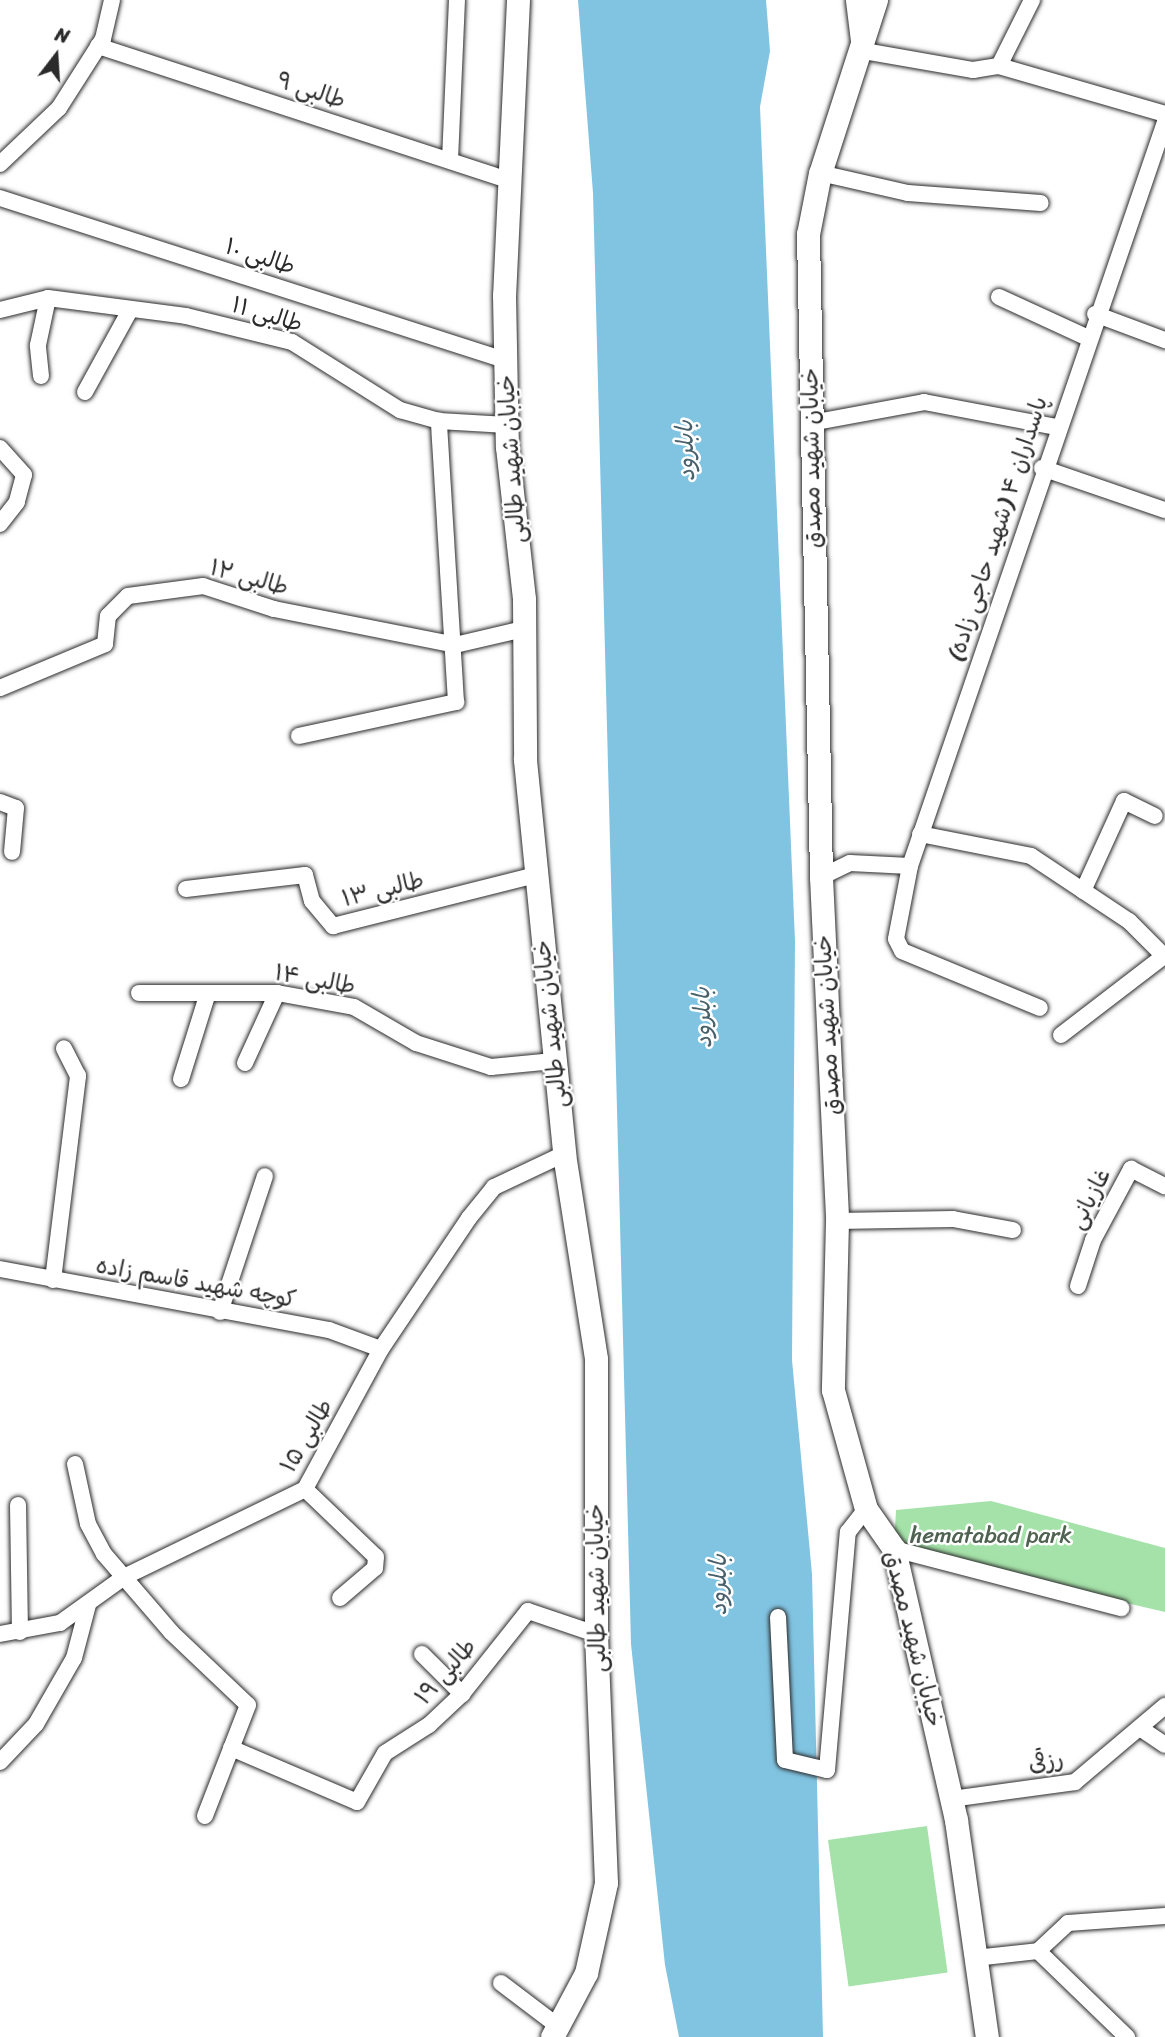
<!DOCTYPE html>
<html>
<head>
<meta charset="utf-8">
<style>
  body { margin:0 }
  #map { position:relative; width:1165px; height:2037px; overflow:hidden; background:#fff; font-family:Sriracha,"Playpen Sans Arabic",sans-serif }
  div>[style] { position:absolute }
  .green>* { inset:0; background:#a5e2a9; transform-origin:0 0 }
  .water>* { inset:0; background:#81c4e2 }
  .roads { filter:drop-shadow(0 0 2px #2b2b2b) drop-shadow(0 0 2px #2b2b2b) }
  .street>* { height:16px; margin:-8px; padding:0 8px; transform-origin:8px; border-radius:8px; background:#fff }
  .secondary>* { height:23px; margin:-11.5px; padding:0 11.5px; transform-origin:11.5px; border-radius:11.5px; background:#fff }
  span { translate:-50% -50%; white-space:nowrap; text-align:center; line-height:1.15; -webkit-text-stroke:5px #fff; paint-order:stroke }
  .street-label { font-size:23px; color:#2b2b2b }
  .park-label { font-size:23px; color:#506251 }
  .water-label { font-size:24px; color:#49616b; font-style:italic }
  .north { position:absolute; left:21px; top:21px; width:70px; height:70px; -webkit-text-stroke:5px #fff; paint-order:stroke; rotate:17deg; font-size:19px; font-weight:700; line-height:28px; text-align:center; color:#2b2b2b }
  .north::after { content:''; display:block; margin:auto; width:24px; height:32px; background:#2b2b2b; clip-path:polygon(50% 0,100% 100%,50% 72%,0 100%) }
</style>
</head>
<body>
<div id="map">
  <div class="green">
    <i style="clip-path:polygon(991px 1501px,1165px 1548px,1165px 1612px,894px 1549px,896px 1510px)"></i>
    <i style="left:927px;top:1826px;width:148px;height:100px;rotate:82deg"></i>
  </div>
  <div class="water">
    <i style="clip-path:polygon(578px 0,766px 0,770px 51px,760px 107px,795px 941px,792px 1360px,812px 1574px,823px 2037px,679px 2037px,665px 1965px,631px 1644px,593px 193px)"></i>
  </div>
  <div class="roads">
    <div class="street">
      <i style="left:98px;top:46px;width:432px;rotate:18.1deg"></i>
      <i style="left:864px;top:51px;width:111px;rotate:9.9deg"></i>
      <i style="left:973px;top:70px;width:26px;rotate:-9deg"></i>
      <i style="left:999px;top:66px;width:173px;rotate:16.1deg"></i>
      <i style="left:999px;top:66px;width:74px;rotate:-63.4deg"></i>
      <i style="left:450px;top:160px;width:160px;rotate:-87.5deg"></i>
      <i style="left:0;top:164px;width:81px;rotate:-43.5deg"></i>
      <i style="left:59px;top:108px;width:82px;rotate:-57.5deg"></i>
      <i style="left:103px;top:39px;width:40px;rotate:-77deg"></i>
      <i style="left:820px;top:173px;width:90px;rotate:12.8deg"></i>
      <i style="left:908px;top:193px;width:133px;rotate:4.3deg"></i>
      <i style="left:0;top:198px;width:530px;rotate:17.79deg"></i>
      <i style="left:999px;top:297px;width:96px;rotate:24.7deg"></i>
      <i style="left:0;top:310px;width:49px;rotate:-14deg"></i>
      <i style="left:48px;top:298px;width:139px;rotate:7.4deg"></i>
      <i style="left:186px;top:316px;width:109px;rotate:13.8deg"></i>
      <i style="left:292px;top:342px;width:128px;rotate:32.2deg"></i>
      <i style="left:400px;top:410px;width:41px;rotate:15.8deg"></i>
      <i style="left:439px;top:421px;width:68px;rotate:3.4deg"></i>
      <i style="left:1095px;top:314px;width:75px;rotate:20.4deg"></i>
      <i style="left:41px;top:376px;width:31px;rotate:-96deg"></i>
      <i style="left:38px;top:345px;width:48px;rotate:-78deg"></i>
      <i style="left:85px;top:392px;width:94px;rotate:-61.2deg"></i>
      <i style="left:811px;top:423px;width:115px;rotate:-10.5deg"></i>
      <i style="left:924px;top:402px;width:134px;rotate:10.7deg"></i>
      <i style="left:0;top:448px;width:36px;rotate:48deg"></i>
      <i style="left:24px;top:475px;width:28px;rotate:105deg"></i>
      <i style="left:17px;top:502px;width:28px;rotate:128deg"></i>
      <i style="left:1042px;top:468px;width:130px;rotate:18.9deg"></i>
      <i style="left:0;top:688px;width:114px;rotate:-22.7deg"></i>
      <i style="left:105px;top:644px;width:28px;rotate:-84deg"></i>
      <i style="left:108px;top:616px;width:28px;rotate:-45deg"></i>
      <i style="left:128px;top:596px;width:76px;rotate:-7.6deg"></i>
      <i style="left:203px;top:586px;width:75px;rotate:17.9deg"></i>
      <i style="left:274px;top:609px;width:185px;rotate:11.2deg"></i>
      <i style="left:455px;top:645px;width:71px;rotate:-13.1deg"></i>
      <i style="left:299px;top:736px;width:161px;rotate:-12.2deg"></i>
      <i style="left:456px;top:702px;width:282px;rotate:-93.5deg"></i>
      <i style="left:0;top:802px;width:17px;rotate:21deg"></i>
      <i style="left:16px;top:808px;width:44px;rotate:95.2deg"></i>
      <i style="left:920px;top:834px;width:113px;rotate:11.2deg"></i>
      <i style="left:1031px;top:856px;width:118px;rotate:33.6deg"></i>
      <i style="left:1129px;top:921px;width:51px;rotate:45deg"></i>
      <i style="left:910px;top:866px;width:74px;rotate:100.9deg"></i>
      <i style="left:896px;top:939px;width:13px;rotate:63deg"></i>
      <i style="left:902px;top:951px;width:149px;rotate:22.4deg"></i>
      <i style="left:821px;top:877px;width:32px;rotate:-26deg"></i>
      <i style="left:850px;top:863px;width:60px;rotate:2.9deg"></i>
      <i style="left:910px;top:866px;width:786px;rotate:-71.08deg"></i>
      <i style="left:186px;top:889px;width:120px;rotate:-6.7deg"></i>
      <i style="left:305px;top:875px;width:27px;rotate:75deg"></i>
      <i style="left:312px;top:901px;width:33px;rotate:50deg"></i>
      <i style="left:333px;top:926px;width:209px;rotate:-14.1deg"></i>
      <i style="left:1083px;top:891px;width:99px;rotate:-65.5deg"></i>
      <i style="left:1124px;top:801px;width:34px;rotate:26deg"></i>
      <i style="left:139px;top:993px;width:138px"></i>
      <i style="left:277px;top:993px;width:78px;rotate:10.3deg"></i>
      <i style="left:354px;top:1007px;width:72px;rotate:30.1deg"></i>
      <i style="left:416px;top:1043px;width:79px;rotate:17.7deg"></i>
      <i style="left:491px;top:1067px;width:63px;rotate:-5.4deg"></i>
      <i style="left:1061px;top:1035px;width:130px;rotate:-37.5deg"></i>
      <i style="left:245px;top:1063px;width:77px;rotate:-65.4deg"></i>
      <i style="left:181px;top:1079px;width:90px;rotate:-72.6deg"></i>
      <i style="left:837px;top:1221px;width:116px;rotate:-1deg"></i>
      <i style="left:953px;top:1219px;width:61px;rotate:10.4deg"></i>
      <i style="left:0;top:1269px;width:335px;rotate:10.5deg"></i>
      <i style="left:329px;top:1330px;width:55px;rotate:20.1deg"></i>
      <i style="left:53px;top:1280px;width:206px;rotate:-83deg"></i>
      <i style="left:78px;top:1076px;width:31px;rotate:-117deg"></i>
      <i style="left:1078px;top:1286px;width:48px;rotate:-71.9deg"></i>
      <i style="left:1093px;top:1240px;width:81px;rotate:-61.8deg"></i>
      <i style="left:1131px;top:1169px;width:38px;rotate:27deg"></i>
      <i style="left:220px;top:1312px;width:143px;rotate:-71.7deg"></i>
      <i style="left:75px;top:1464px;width:61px;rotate:77.8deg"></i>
      <i style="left:88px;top:1524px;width:34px;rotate:62deg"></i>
      <i style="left:104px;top:1554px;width:103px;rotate:49.3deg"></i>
      <i style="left:171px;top:1632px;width:106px;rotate:43.5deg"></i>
      <i style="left:248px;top:1705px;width:119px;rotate:111.2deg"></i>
      <i style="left:305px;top:1489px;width:98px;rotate:43.8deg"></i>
      <i style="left:376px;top:1557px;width:11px;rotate:95deg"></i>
      <i style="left:375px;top:1568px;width:46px;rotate:139.4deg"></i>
      <i style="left:18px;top:1505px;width:127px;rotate:89.1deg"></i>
      <i style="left:894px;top:1549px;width:235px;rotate:14.6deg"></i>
      <i style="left:778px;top:1617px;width:143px;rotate:87.2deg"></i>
      <i style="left:785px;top:1760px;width:43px;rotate:13.4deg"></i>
      <i style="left:827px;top:1770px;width:239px;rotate:-85deg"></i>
      <i style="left:848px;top:1532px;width:29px;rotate:-52deg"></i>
      <i style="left:0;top:1634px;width:61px;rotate:-10.4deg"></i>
      <i style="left:60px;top:1623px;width:79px;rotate:-35.7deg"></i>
      <i style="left:124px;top:1577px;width:201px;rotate:-25.9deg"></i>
      <i style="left:305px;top:1489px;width:159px;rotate:-61.5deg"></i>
      <i style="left:381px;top:1349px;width:158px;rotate:-56.1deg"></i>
      <i style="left:469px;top:1218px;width:40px;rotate:-51deg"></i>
      <i style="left:494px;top:1187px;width:77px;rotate:-25.2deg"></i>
      <i style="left:422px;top:1654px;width:57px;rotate:45deg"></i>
      <i style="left:1140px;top:1728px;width:30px;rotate:34deg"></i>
      <i style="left:231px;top:1748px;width:137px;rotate:23.2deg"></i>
      <i style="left:357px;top:1802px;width:56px;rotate:-60.3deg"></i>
      <i style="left:385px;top:1753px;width:52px;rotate:-32.5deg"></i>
      <i style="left:429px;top:1725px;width:45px;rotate:-43.2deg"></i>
      <i style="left:462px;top:1694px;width:106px;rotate:-51.5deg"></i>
      <i style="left:528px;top:1611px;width:72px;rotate:18.7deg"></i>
      <i style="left:0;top:1762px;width:52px;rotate:-46.5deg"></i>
      <i style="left:36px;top:1724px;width:76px;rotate:-60.1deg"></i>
      <i style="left:74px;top:1658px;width:55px;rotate:-75.2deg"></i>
      <i style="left:951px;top:1799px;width:125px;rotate:-7.8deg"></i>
      <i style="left:1075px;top:1782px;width:118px;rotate:-40.2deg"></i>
      <i style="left:1038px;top:1951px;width:41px;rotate:-43deg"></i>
      <i style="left:1068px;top:1923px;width:97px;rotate:-4.1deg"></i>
      <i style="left:975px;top:1958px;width:63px;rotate:-6.3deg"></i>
      <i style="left:1038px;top:1951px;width:124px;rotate:44deg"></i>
      <i style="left:501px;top:1983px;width:68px;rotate:37.2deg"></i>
    </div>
    <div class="secondary">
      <i style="left:518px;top:0;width:295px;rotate:92.7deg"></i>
      <i style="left:504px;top:295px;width:152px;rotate:88.9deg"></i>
      <i style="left:507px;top:447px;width:153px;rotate:83.6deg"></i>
      <i style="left:524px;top:599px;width:161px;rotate:89.6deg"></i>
      <i style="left:525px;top:760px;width:396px;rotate:84.3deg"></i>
      <i style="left:564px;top:1154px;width:207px;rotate:81.1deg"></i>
      <i style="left:596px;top:1359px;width:275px;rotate:90deg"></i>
      <i style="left:596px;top:1634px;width:249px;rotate:87.7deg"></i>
      <i style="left:606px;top:1883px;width:92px;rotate:102.5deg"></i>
      <i style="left:586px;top:1973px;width:72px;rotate:118deg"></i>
      <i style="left:857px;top:0;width:41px;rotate:83deg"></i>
      <i style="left:876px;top:0;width:182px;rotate:107.9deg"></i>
      <i style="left:820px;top:173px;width:62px;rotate:101.1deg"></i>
      <i style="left:808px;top:234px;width:643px;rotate:88.84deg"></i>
      <i style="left:821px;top:877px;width:344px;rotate:87.3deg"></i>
      <i style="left:837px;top:1221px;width:169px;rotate:91.4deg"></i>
      <i style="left:833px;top:1390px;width:123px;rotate:74.5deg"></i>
      <i style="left:866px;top:1509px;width:49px;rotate:55deg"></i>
      <i style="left:894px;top:1549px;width:278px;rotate:77.1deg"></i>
      <i style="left:956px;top:1820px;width:219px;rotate:81.9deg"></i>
    </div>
  </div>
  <div class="street-label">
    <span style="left:311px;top:91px;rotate:18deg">طالبی ۹</span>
    <span style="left:260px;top:257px;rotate:18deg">طالبی ۱۰</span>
    <span style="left:267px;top:315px;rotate:17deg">طالبی ۱۱</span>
    <span style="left:812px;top:458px;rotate:-91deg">خیابان شهید مصدق</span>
    <span style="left:512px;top:459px;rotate:-94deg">خیابان شهید طالبی</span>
    <span style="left:998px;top:529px;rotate:-72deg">پاسداران ۴ (شهید حاجی زاده)</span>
    <span style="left:249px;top:578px;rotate:15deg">طالبی ۱۲</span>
    <span style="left:383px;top:890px;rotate:-14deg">طالبی ۱۳</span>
    <span style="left:315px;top:980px;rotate:10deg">طالبی ۱۴</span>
    <span style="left:551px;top:1024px;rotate:-96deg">خیابان شهید طالبی</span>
    <span style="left:828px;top:1025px;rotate:-93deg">خیابان شهید مصدق</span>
    <span style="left:1090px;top:1199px;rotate:-63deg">غازیانی</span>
    <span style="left:196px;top:1283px;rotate:10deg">کوچه شهید قاسم زاده</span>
    <span style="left:307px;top:1436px;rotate:-60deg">طالبی ۱۵</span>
    <span style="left:597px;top:1588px;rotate:-91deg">خیابان شهید طالبی</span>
    <span style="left:913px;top:1639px;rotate:76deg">خیابان شهید مصدق</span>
    <span style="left:446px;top:1672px;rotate:-49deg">طالبی ۱۹</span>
    <span style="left:1046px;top:1762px;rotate:-10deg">رزقی</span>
  </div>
  <div class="park-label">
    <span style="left:991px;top:1536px">hematabad park</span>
  </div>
  <div class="water-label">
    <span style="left:686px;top:451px;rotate:-92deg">بابلرود</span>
    <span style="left:703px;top:1018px;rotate:-92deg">بابلرود</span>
    <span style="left:719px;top:1585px;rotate:-90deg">بابلرود</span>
  </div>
  <div class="north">N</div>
</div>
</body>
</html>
